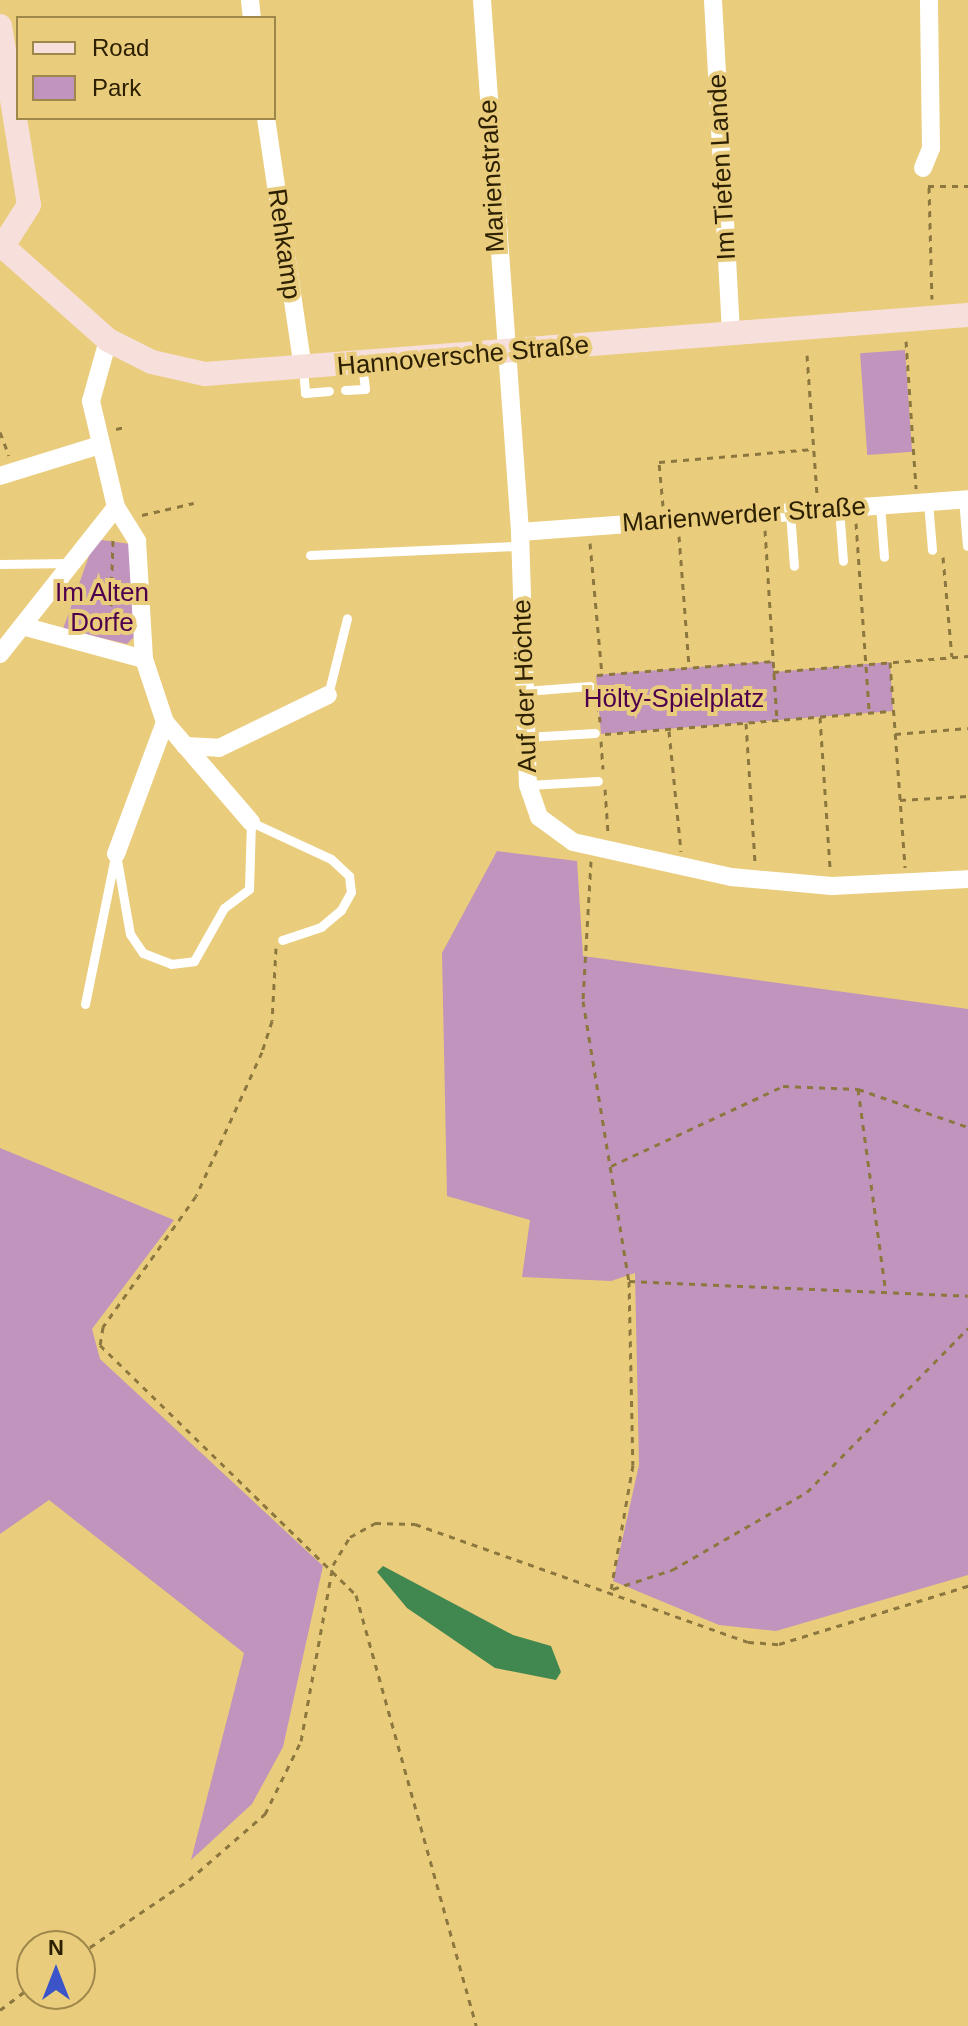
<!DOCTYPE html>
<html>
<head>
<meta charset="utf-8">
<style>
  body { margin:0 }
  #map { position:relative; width:968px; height:2026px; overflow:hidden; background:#eacc7d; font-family:Arial,sans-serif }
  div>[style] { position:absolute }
  .green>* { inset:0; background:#c094bd; transform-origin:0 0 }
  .water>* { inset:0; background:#418750 }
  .path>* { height:3px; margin-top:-1.5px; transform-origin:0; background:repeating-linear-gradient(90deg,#8c773f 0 6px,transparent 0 12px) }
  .lane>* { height:9px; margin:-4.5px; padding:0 4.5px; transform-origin:4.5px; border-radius:4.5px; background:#fff }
  .street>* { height:18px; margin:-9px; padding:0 9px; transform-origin:9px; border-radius:9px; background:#fff }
  .secondary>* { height:24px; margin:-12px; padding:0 12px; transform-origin:12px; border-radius:12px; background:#f7e0dc }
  span { translate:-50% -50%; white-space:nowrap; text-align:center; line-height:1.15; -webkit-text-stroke:8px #eacc7d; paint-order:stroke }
  .street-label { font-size:26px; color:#2c2000 }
  .park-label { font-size:26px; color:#4e004d }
  .legend { position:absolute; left:16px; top:16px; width:260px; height:104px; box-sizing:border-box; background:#eacc7d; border:2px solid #9e874b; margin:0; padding:10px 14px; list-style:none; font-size:24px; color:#2c2000 }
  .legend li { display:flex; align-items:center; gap:16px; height:40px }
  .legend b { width:40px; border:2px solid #9e874b }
  .north { position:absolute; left:16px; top:1930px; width:80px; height:80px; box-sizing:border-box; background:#eacc7d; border:2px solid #9e874b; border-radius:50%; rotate:0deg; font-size:22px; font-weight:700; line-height:32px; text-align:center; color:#2c2000 }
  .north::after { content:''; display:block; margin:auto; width:28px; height:36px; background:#3b55c8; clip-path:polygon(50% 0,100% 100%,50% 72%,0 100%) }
</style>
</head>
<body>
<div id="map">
  <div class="green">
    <i style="left:905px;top:350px;width:102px;height:45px;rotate:86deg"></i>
    <i style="clip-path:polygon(95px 539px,130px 544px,135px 636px,127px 644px,63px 629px)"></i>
    <i style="clip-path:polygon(773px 661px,774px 672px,890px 662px,893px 711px,601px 734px,596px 675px)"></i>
    <i style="clip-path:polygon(497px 851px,577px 861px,583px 956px,968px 1009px,968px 1575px,776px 1631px,719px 1625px,613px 1581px,639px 1465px,635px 1273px,611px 1281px,522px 1277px,530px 1220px,447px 1196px,442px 953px)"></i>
    <i style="clip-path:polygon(0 1148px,174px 1220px,92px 1329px,100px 1359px,323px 1566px,283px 1747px,252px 1804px,191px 1860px,244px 1653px,49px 1500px,0 1534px)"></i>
  </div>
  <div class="water">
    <i style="clip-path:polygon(383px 1566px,513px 1635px,551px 1646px,561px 1672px,556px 1680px,495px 1668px,407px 1608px,377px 1572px)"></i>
  </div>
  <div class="path">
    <i style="left:928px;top:186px;width:40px"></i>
    <i style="left:929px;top:187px;width:112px;rotate:88.5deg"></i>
    <i style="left:906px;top:341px;width:148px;rotate:86.1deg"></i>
    <i style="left:807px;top:355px;width:140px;rotate:85.9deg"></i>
    <i style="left:116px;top:429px;width:9px;rotate:-13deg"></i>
    <i style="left:0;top:432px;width:25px;rotate:69deg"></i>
    <i style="left:663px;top:506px;width:44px;rotate:-95.2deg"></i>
    <i style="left:659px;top:462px;width:155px;rotate:-4.8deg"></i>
    <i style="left:142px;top:515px;width:53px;rotate:-13deg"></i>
    <i style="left:856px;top:523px;width:188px;rotate:86deg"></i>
    <i style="left:765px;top:530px;width:191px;rotate:86.4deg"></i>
    <i style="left:679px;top:536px;width:131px;rotate:85.6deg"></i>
    <i style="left:590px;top:543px;width:132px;rotate:84.8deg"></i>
    <i style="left:943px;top:557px;width:100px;rotate:84.9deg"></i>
    <i style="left:111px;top:606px;width:66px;rotate:-88.3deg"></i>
    <i style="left:890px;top:662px;width:206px;rotate:85.8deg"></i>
    <i style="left:773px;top:672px;width:196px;rotate:-4.7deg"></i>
    <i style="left:597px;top:675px;width:177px;rotate:-4.5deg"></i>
    <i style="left:597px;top:693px;width:29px;rotate:84deg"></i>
    <i style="left:820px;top:717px;width:152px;rotate:86.2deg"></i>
    <i style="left:746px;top:723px;width:139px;rotate:86.3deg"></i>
    <i style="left:669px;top:731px;width:121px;rotate:84.3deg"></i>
    <i style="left:605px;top:734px;width:289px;rotate:-4.6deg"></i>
    <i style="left:895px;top:734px;width:73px;rotate:-4.7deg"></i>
    <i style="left:601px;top:741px;width:28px;rotate:86deg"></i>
    <i style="left:605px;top:789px;width:44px;rotate:86.1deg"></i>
    <i style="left:900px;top:800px;width:68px;rotate:-3.4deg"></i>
    <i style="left:591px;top:861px;width:140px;rotate:93.3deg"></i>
    <i style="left:583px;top:1001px;width:284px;rotate:80.7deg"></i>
    <i style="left:629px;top:1281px;width:184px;rotate:88.8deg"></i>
    <i style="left:633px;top:1465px;width:127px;rotate:100deg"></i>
    <i style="left:276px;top:948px;width:73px;rotate:93.1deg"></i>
    <i style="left:272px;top:1021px;width:33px;rotate:108deg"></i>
    <i style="left:262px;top:1052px;width:158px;rotate:114.6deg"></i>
    <i style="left:196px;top:1196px;width:161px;rotate:125.4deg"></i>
    <i style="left:103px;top:1327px;width:18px;rotate:99deg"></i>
    <i style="left:100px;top:1345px;width:358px;rotate:44.3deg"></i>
    <i style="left:356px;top:1595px;width:447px;rotate:74.4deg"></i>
    <i style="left:858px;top:1089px;width:200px;rotate:82.2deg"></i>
    <i style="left:611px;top:1166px;width:190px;rotate:-24.9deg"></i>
    <i style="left:783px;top:1086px;width:75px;rotate:2.3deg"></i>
    <i style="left:858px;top:1089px;width:116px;rotate:19.1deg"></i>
    <i style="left:629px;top:1281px;width:339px;rotate:2.5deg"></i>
    <i style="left:613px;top:1589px;width:62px;rotate:-17.9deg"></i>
    <i style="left:672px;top:1570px;width:156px;rotate:-30deg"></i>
    <i style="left:807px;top:1492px;width:230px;rotate:-45.5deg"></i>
    <i style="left:80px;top:1954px;width:132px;rotate:-34.2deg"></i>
    <i style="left:189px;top:1880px;width:101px;rotate:-41deg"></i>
    <i style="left:265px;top:1814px;width:81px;rotate:-63.7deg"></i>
    <i style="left:301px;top:1741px;width:179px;rotate:-79.7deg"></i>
    <i style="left:333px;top:1565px;width:33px;rotate:-59deg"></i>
    <i style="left:350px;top:1537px;width:29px;rotate:-29deg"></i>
    <i style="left:375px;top:1523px;width:40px;rotate:1.4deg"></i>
    <i style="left:415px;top:1524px;width:353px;rotate:19.5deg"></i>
    <i style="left:748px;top:1642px;width:31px;rotate:4deg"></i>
    <i style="left:779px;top:1644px;width:198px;rotate:-17.1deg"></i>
    <i style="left:0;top:2010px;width:40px;rotate:-37deg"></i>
  </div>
  <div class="lane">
    <i style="left:303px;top:369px;width:24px;rotate:85deg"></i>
    <i style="left:305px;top:393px;width:24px;rotate:-5deg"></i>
    <i style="left:345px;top:390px;width:20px;rotate:-3deg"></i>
    <i style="left:365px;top:389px;width:25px;rotate:-97deg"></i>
    <i style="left:963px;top:499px;width:47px;rotate:85.1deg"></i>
    <i style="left:928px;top:502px;width:48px;rotate:85.2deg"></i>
    <i style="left:880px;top:505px;width:52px;rotate:85.6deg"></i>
    <i style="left:839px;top:508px;width:53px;rotate:85.7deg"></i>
    <i style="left:790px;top:512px;width:54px;rotate:85.8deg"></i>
    <i style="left:310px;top:555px;width:210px;rotate:-2.5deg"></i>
    <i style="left:0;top:564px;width:72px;rotate:-0.8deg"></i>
    <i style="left:525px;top:691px;width:65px;rotate:-4.4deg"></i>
    <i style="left:328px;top:695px;width:79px;rotate:-76.1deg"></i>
    <i style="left:526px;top:737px;width:69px;rotate:-3.3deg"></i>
    <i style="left:528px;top:785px;width:70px;rotate:-3.3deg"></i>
    <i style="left:116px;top:854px;width:81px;rotate:80.1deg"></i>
    <i style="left:130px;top:934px;width:23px;rotate:56deg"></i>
    <i style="left:143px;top:953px;width:30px;rotate:21deg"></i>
    <i style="left:171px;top:964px;width:23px;rotate:-7deg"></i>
    <i style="left:194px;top:961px;width:61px;rotate:-60.5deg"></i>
    <i style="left:224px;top:908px;width:31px;rotate:-37deg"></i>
    <i style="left:249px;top:889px;width:67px;rotate:-88.3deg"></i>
    <i style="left:251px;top:822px;width:88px;rotate:24.8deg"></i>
    <i style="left:331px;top:859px;width:25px;rotate:43deg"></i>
    <i style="left:349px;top:876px;width:16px;rotate:83deg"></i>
    <i style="left:351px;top:892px;width:21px;rotate:119deg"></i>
    <i style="left:341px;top:910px;width:26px;rotate:140deg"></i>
    <i style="left:321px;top:927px;width:41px;rotate:161.6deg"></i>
    <i style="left:85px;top:1004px;width:146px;rotate:-78.5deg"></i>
  </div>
  <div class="street">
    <i style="left:250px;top:0;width:18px;rotate:84deg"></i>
    <i style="left:482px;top:0;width:533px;rotate:85.91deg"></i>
    <i style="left:520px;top:532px;width:253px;rotate:88.2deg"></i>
    <i style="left:528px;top:785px;width:34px;rotate:71deg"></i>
    <i style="left:539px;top:817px;width:42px;rotate:36.3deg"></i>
    <i style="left:573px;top:842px;width:162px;rotate:12.5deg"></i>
    <i style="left:731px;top:877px;width:101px;rotate:5.1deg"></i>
    <i style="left:832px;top:886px;width:136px;rotate:-2.9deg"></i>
    <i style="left:713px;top:0;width:334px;rotate:86.9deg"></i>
    <i style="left:266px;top:118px;width:254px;rotate:81.6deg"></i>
    <i style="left:923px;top:168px;width:22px;rotate:-68deg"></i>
    <i style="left:931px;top:148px;width:148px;rotate:-90.8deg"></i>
    <i style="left:0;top:476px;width:105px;rotate:-17.2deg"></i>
    <i style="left:116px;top:507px;width:40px;rotate:58deg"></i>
    <i style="left:137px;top:541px;width:118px;rotate:86.6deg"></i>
    <i style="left:144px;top:659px;width:66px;rotate:71.6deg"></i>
    <i style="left:165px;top:722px;width:132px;rotate:49.3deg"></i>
    <i style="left:520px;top:532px;width:449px;rotate:-4.2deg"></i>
    <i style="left:26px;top:627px;width:122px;rotate:15.2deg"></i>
    <i style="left:0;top:654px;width:187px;rotate:-51.7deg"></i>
    <i style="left:116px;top:507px;width:109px;rotate:-103.3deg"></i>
    <i style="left:91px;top:401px;width:63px;rotate:-74.4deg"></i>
    <i style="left:185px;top:746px;width:34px;rotate:3deg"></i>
    <i style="left:219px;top:748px;width:121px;rotate:-25.9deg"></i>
    <i style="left:116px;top:854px;width:141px;rotate:-69.6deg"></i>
  </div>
  <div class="secondary">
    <i style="left:0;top:26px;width:181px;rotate:80.8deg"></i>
    <i style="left:29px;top:205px;width:49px;rotate:122.4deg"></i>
    <i style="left:0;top:244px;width:144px;rotate:41.6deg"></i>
    <i style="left:108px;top:340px;width:49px;rotate:26.6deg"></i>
    <i style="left:152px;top:362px;width:54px;rotate:12.8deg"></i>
    <i style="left:205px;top:374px;width:765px;rotate:-4.42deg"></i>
  </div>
  <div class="street-label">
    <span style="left:722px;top:167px;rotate:-93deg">Im Tiefen Lande</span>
    <span style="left:492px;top:176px;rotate:-93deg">Marienstraße</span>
    <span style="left:284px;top:244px;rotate:82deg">Rehkamp</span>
    <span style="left:463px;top:356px;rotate:-5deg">Hannoversche Straße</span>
    <span style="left:744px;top:515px;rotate:-4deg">Marienwerder Straße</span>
    <span style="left:525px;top:686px;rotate:-92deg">Auf der Höchte</span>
  </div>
  <div class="park-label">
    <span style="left:102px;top:608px">Im Alten<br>Dorfe</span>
    <span style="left:674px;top:699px">Hölty-Spielplatz</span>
  </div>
  <ul class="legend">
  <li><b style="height:10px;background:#f7e0dc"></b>Road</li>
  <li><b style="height:22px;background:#c094bd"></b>Park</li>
  </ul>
  <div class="north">N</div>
</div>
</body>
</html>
